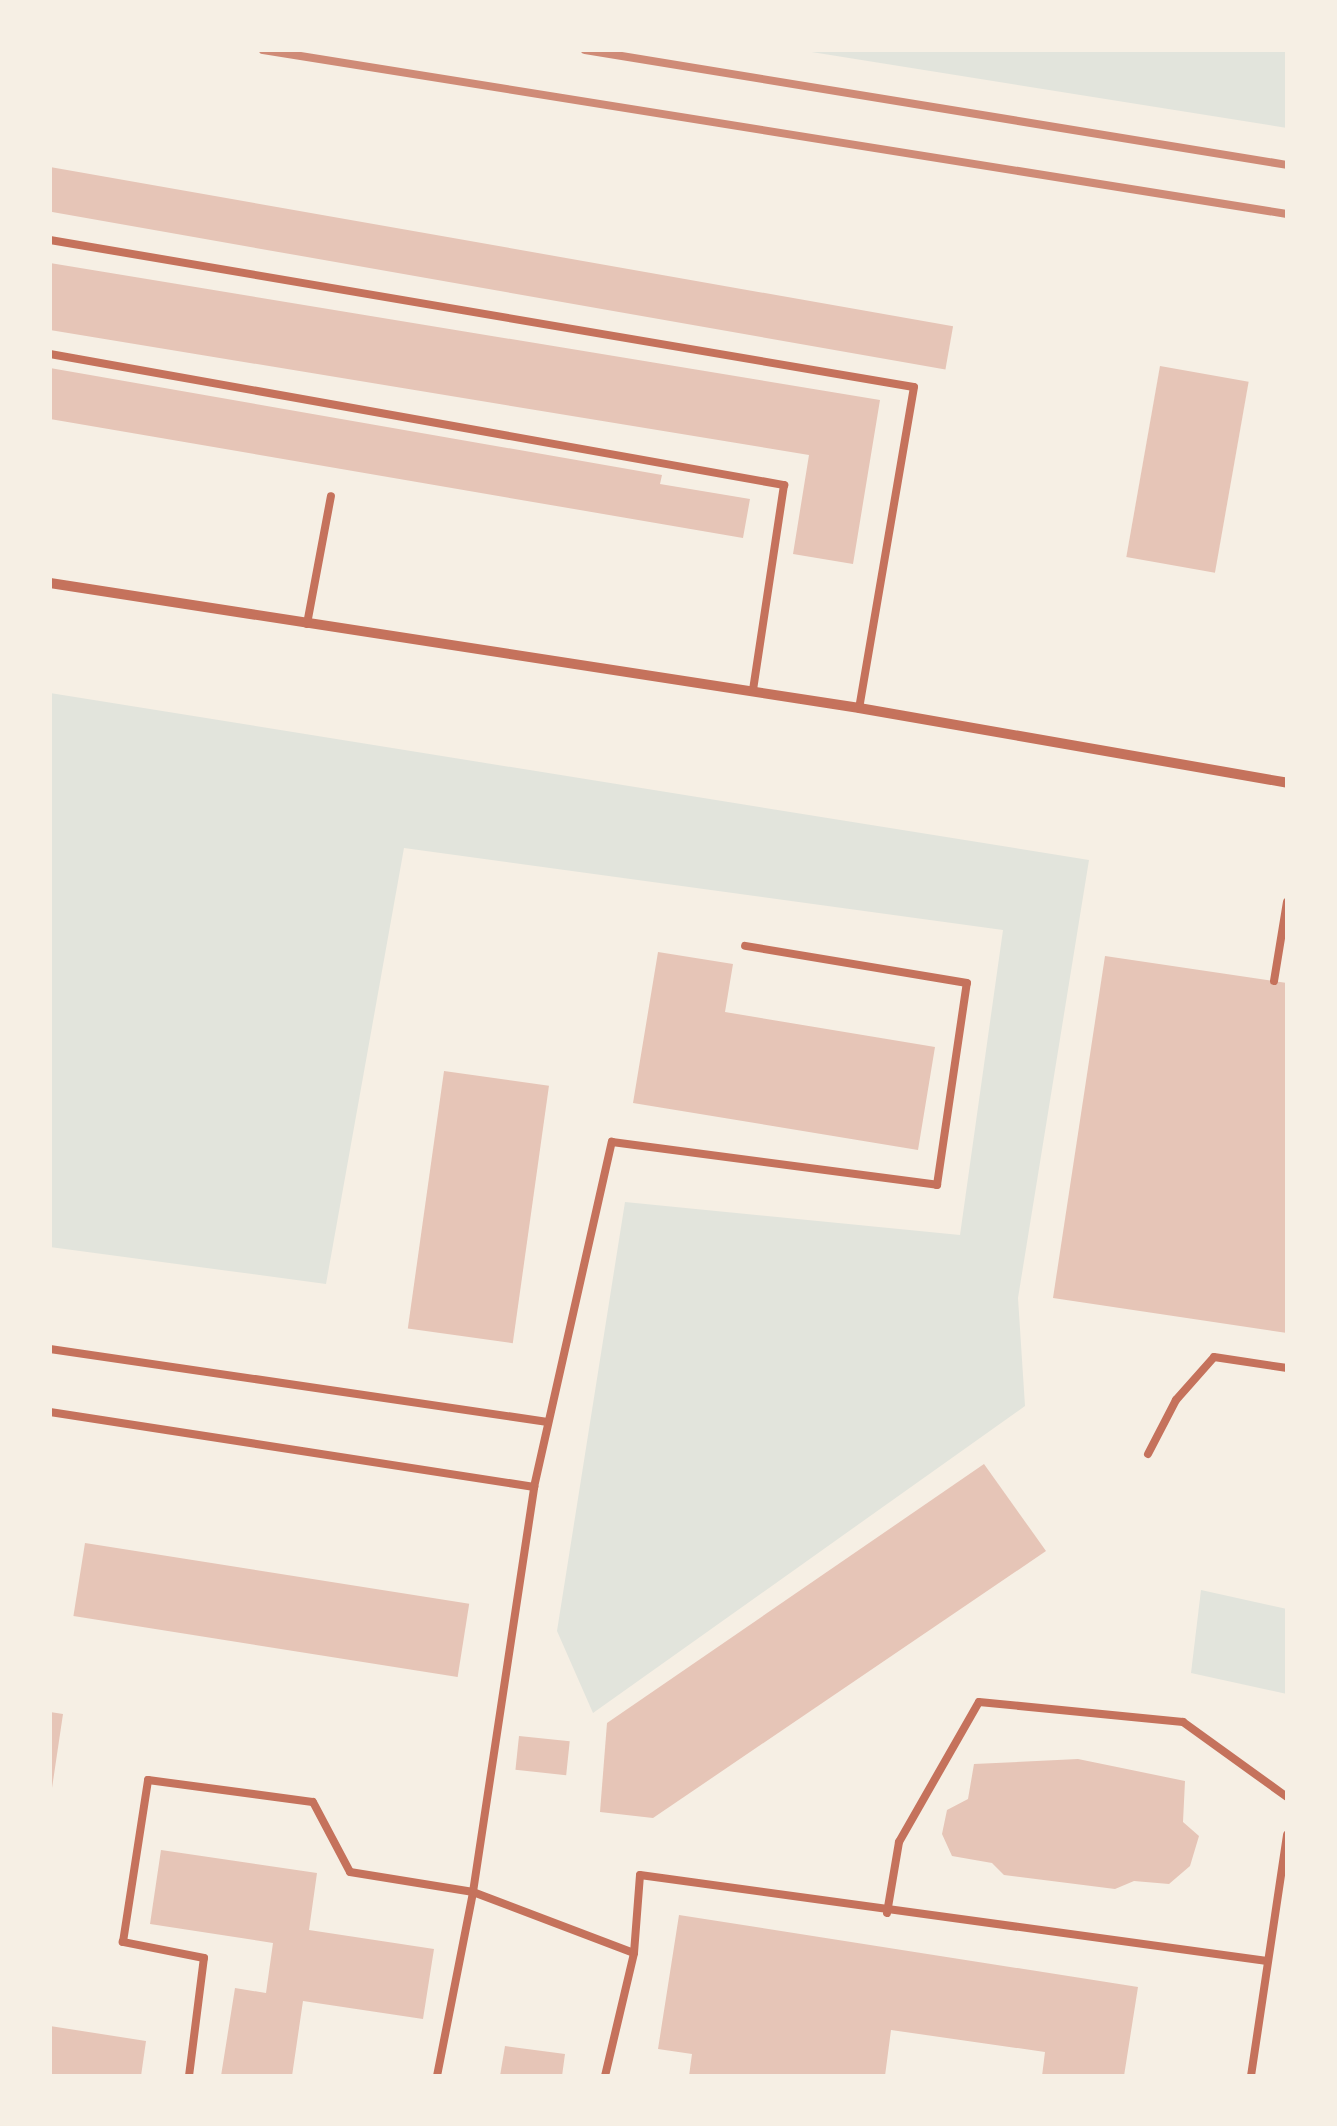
<!DOCTYPE html>
<html>
<head>
<meta charset="utf-8">
<style>
  body { margin:0 }
  #map { position:relative; width:1337px; height:2126px; overflow:hidden; background:#f6efe4; font-family:Arial,sans-serif }
  div>[style] { position:absolute }
  .green>* { inset:0; background:#e2e4dc }
  .building>* { inset:0; background:#e6c5b7; transform-origin:0 0 }
  .service>* { height:8px; margin:-4px; padding:0 4px; transform-origin:4px; border-radius:4px; background:#c5725c }
  .minor>* { height:10px; margin:-5px; padding:0 5px; transform-origin:5px; border-radius:5px; background:#c5725c }
  .rail>* { height:8px; margin:-4px; padding:0 4px; transform-origin:4px; border-radius:4px; background:#cf8b77 }
  span { translate:-50% -50%; white-space:nowrap; text-align:center; line-height:1.15; -webkit-text-stroke:10px #f6efe4; paint-order:stroke }
  .frame { position:absolute; inset:0; border:52px solid #f6efe4; pointer-events:none }
</style>
</head>
<body>
<div id="map">
  <div class="green">
    <i style="clip-path:polygon(799px 50px,1287px 50px,1287px 128px)"></i>
    <i style="clip-path:polygon(50px 693px,1089px 860px,1018px 1298px,1025px 1406px,593px 1713px,557px 1631px,625px 1202px,960px 1235px,1003px 930px,404px 848px,326px 1284px,50px 1247px)"></i>
    <i style="clip-path:polygon(1201px 1590px,1287px 1609px,1287px 1694px,1191px 1673px)"></i>
  </div>
  <div class="building">
    <i style="left:50px;top:167px;width:917px;height:44px;rotate:10deg"></i>
    <i style="clip-path:polygon(50px 263px,880px 400px,853px 564px,793px 554px,809px 455px,50px 330px)"></i>
    <i style="left:1160px;top:366px;width:90px;height:194px;rotate:10deg"></i>
    <i style="clip-path:polygon(50px 368px,662px 475px,660px 484px,750px 499px,743px 538px,50px 419px)"></i>
    <i style="clip-path:polygon(658px 952px,733px 964px,725px 1012px,935px 1047px,918px 1150px,633px 1103px)"></i>
    <i style="clip-path:polygon(1105px 956px,1287px 983px,1287px 1333px,1053px 1298px)"></i>
    <i style="left:444px;top:1071px;width:106px;height:260px;rotate:8deg"></i>
    <i style="clip-path:polygon(984px 1464px,1046px 1551px,653px 1818px,600px 1812px,607px 1723px)"></i>
    <i style="left:85px;top:1543px;width:389px;height:74px;rotate:9deg"></i>
    <i style="clip-path:polygon(50px 1712px,63px 1714px,52px 1788px,50px 1788px)"></i>
    <i style="left:519px;top:1736px;width:51px;height:34px;rotate:6deg"></i>
    <i style="clip-path:polygon(1078px 1759px,1185px 1781px,1183px 1822px,1199px 1836px,1190px 1866px,1169px 1884px,1134px 1881px,1115px 1889px,1004px 1875px,992px 1863px,952px 1856px,942px 1834px,947px 1810px,968px 1799px,974px 1764px)"></i>
    <i style="clip-path:polygon(161px 1850px,317px 1873px,309px 1930px,434px 1949px,423px 2019px,303px 2001px,292px 2076px,221px 2076px,235px 1988px,266px 1993px,273px 1943px,150px 1924px)"></i>
    <i style="clip-path:polygon(679px 1915px,1138px 1987px,1124px 2076px,1042px 2076px,1045px 2052px,891px 2030px,885px 2076px,689px 2076px,692px 2054px,658px 2049px)"></i>
    <i style="clip-path:polygon(50px 2026px,146px 2041px,141px 2076px,50px 2076px)"></i>
    <i style="clip-path:polygon(505px 2046px,565px 2054px,562px 2076px,500px 2076px)"></i>
  </div>
  <div class="service">
    <i style="left:50px;top:240px;width:876px;rotate:9.66deg"></i>
    <i style="left:914px;top:387px;width:326px;rotate:99.7deg"></i>
    <i style="left:50px;top:354px;width:746px;rotate:10.12deg"></i>
    <i style="left:784px;top:485px;width:208px;rotate:98.6deg"></i>
    <i style="left:307px;top:624px;width:130px;rotate:-79.4deg"></i>
    <i style="left:1274px;top:981px;width:80px;rotate:-80.7deg"></i>
    <i style="left:50px;top:1349px;width:503px;rotate:8.34deg"></i>
    <i style="left:50px;top:1412px;width:490px;rotate:8.8deg"></i>
    <i style="left:1148px;top:1454px;width:61px;rotate:-62.6deg"></i>
    <i style="left:1176px;top:1400px;width:57px;rotate:-48.5deg"></i>
    <i style="left:1214px;top:1357px;width:74px;rotate:8.6deg"></i>
    <i style="left:887px;top:1913px;width:72px;rotate:-80.4deg"></i>
    <i style="left:899px;top:1842px;width:161px;rotate:-60.3deg"></i>
    <i style="left:979px;top:1702px;width:205px;rotate:5.6deg"></i>
    <i style="left:1183px;top:1722px;width:128px;rotate:35.8deg"></i>
    <i style="left:189px;top:2076px;width:119px;rotate:-82.8deg"></i>
    <i style="left:204px;top:1958px;width:83px;rotate:-168.8deg"></i>
    <i style="left:123px;top:1942px;width:164px;rotate:-81.2deg"></i>
    <i style="left:148px;top:1780px;width:166px;rotate:7.6deg"></i>
    <i style="left:313px;top:1802px;width:79px;rotate:62.1deg"></i>
    <i style="left:350px;top:1872px;width:125px;rotate:9.2deg"></i>
    <i style="left:473px;top:1892px;width:410px;rotate:-81.4deg"></i>
    <i style="left:534px;top:1487px;width:354px;rotate:-77.3deg"></i>
    <i style="left:612px;top:1142px;width:328px;rotate:7.5deg"></i>
    <i style="left:937px;top:1185px;width:204px;rotate:-81.6deg"></i>
    <i style="left:967px;top:983px;width:225px;rotate:-170.5deg"></i>
    <i style="left:437px;top:2076px;width:187px;rotate:-78.9deg"></i>
    <i style="left:473px;top:1892px;width:172px;rotate:20.8deg"></i>
    <i style="left:605px;top:2076px;width:126px;rotate:-76.7deg"></i>
    <i style="left:634px;top:1953px;width:78px;rotate:-85.6deg"></i>
    <i style="left:640px;top:1875px;width:633px;rotate:7.81deg"></i>
    <i style="left:1251px;top:2076px;width:244px;rotate:-81.5deg"></i>
  </div>
  <div class="minor">
    <i style="left:50px;top:583px;width:819px;rotate:8.78deg"></i>
    <i style="left:859px;top:708px;width:435px;rotate:9.9deg"></i>
  </div>
  <div class="rail">
    <i style="left:263px;top:50px;width:1037px;rotate:9.1deg"></i>
    <i style="left:585px;top:50px;width:711px;rotate:9.3deg"></i>
  </div>
  <div class="frame"></div>
</div>
</body>
</html>
